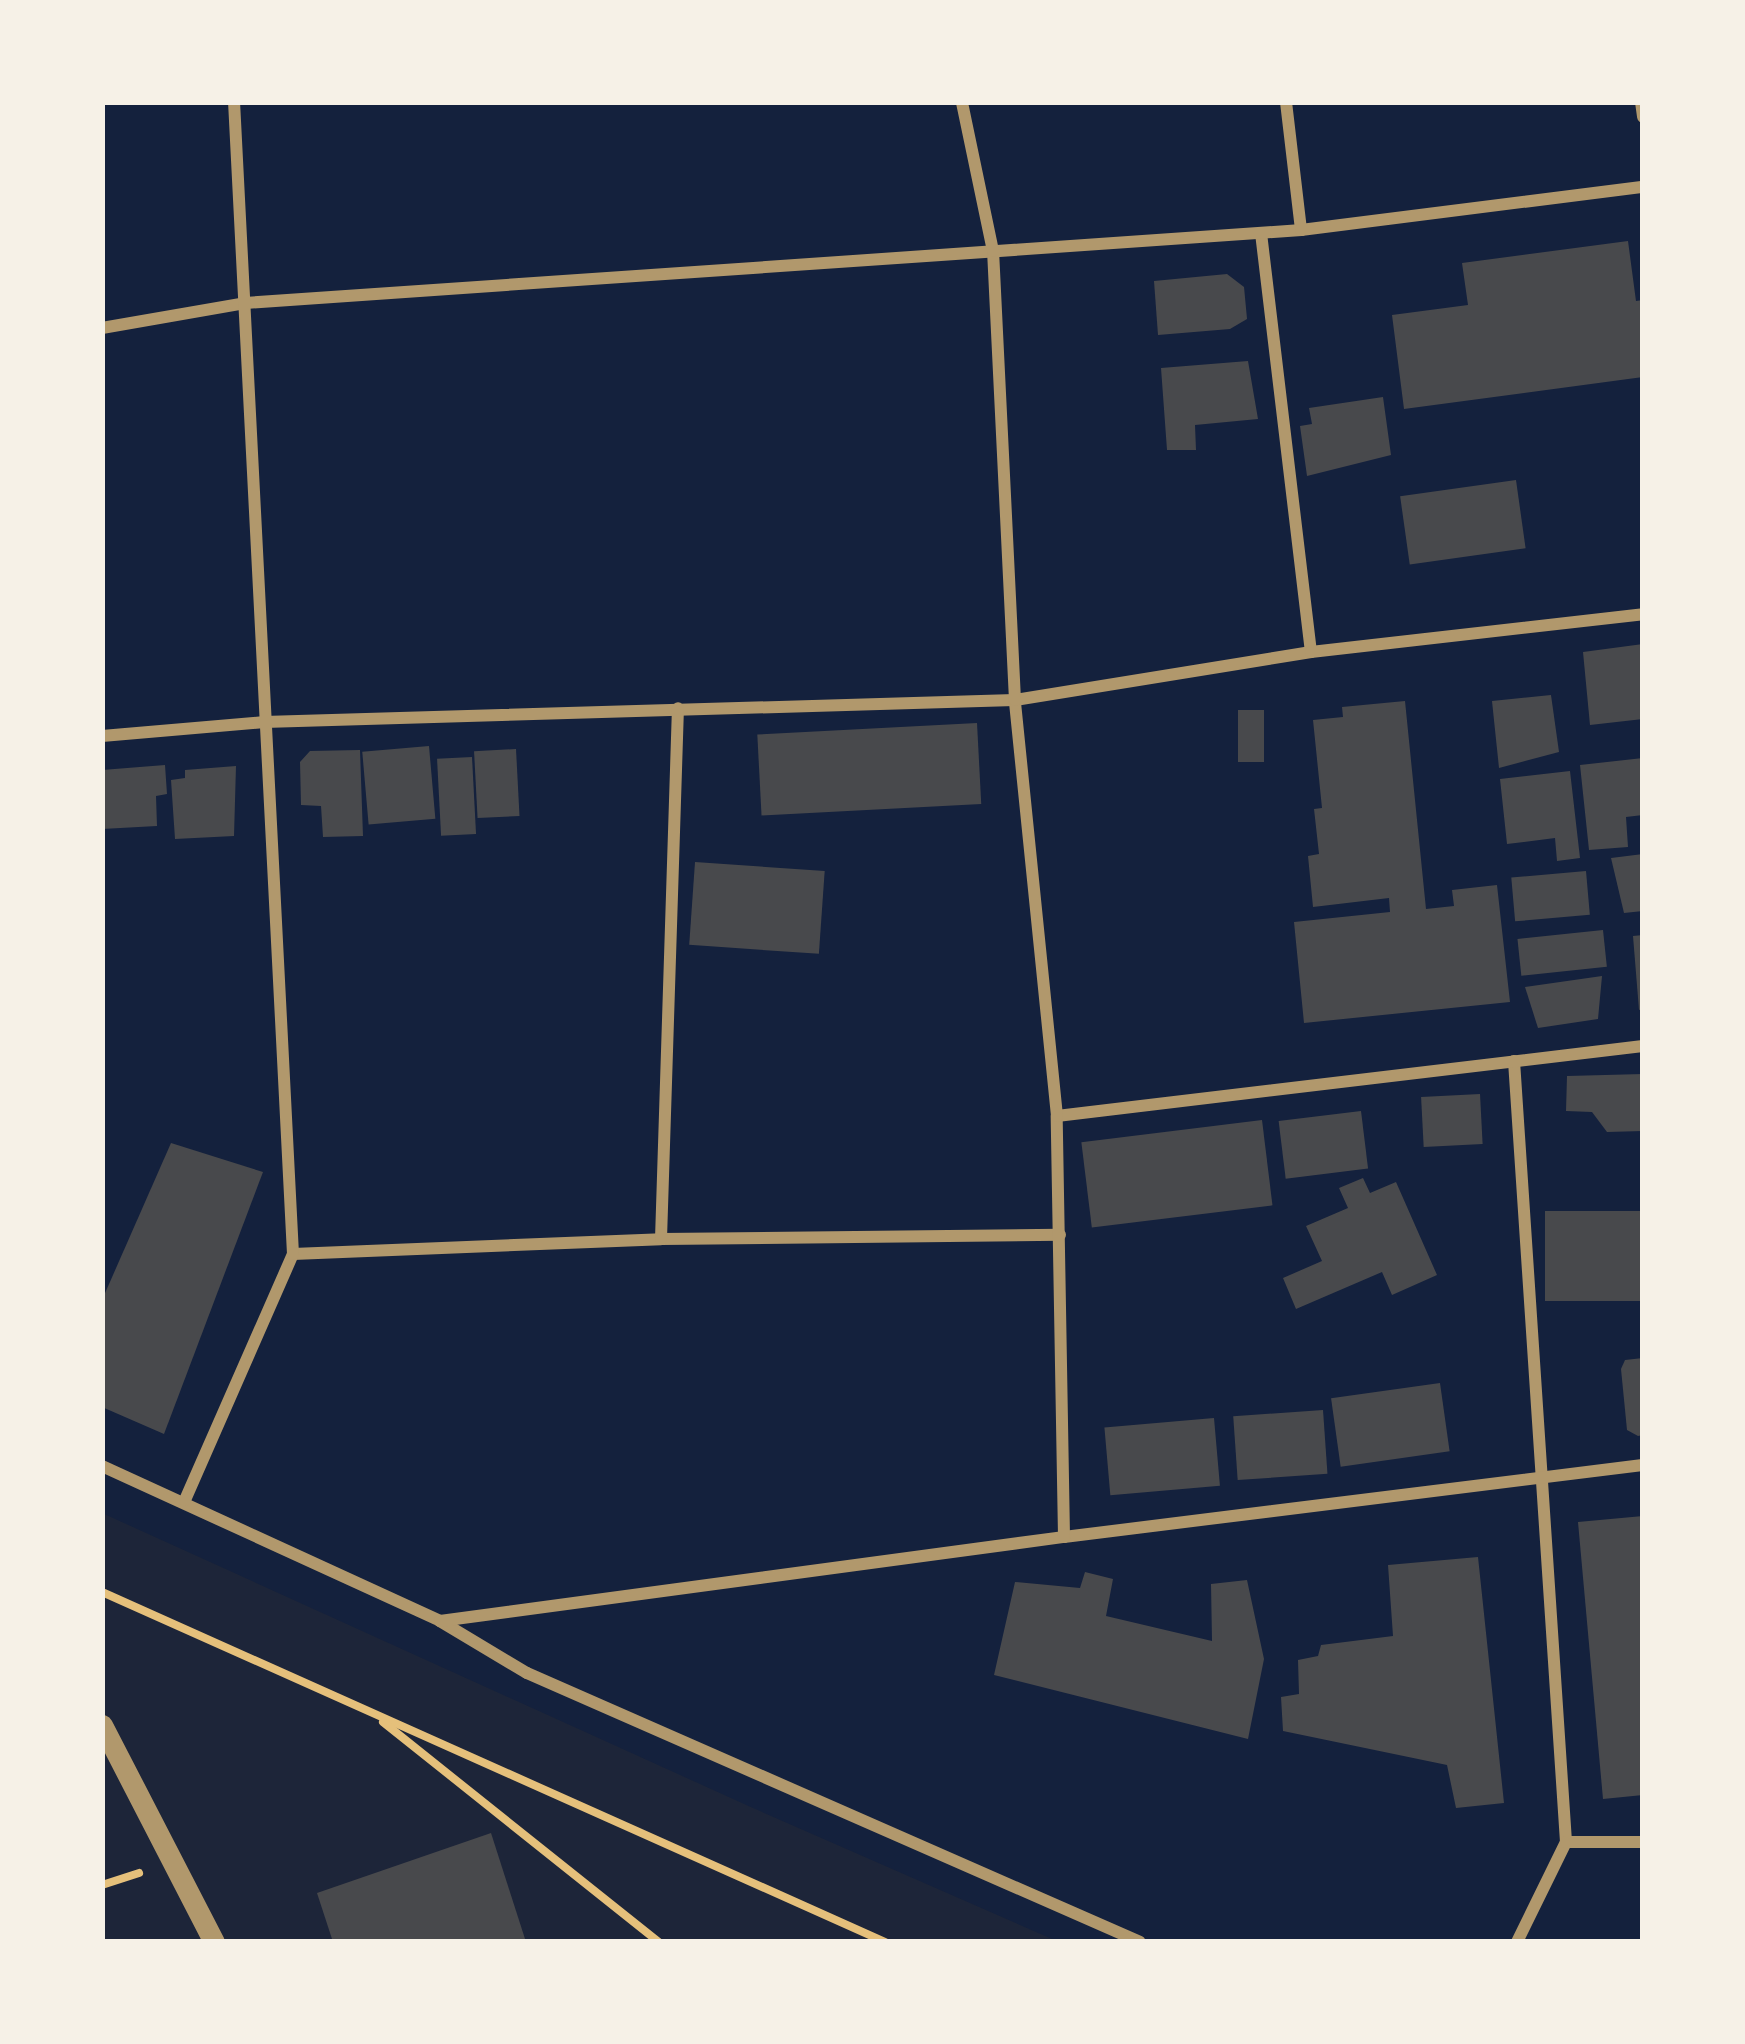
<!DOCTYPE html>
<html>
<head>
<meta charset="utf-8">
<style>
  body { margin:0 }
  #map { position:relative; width:1745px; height:2044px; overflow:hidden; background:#14213d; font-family:"Golos Text",sans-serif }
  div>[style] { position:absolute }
  .green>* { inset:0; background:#1d2539 }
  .building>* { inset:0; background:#48494c; transform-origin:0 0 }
  .path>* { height:8px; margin:-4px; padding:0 4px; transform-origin:4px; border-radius:4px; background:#e5c07b }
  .minor>* { height:12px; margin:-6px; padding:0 6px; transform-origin:6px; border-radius:6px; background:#b1986c }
  .tertiary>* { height:21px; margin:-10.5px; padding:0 10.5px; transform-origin:10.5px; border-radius:10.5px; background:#b1986c }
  span { translate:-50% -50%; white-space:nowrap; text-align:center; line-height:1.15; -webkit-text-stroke:9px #f6f1e7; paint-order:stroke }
  .frame { position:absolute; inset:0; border:105px solid #f6f1e7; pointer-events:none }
</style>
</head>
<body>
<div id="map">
  <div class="green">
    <i style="clip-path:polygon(102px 1513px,753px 1808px,1059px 1942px,102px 1942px)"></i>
  </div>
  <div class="building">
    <i style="clip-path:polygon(1628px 241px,1636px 301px,1643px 300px,1643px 377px,1404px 409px,1392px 315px,1468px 305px,1462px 263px)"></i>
    <i style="clip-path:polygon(1227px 274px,1244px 287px,1247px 319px,1230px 329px,1158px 335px,1154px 281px)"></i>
    <i style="clip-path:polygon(1248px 361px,1258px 419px,1195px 425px,1196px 450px,1167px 450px,1161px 368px)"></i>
    <i style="clip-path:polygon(1383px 397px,1391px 455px,1307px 476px,1300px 426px,1312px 424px,1309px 408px)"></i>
    <i style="left:1516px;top:480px;width:69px;height:117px;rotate:82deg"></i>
    <i style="clip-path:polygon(1643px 644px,1643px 719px,1590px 725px,1583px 652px)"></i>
    <i style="clip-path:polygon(1551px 695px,1559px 752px,1499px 768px,1492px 701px)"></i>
    <i style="clip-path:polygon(1405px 701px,1426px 909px,1454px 906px,1452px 890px,1497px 885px,1510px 1002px,1304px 1023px,1294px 922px,1390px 912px,1389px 898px,1313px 907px,1308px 856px,1319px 854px,1314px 809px,1322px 808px,1313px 720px,1343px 717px,1342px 707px)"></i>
    <i style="left:1238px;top:710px;width:26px;height:52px"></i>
    <i style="left:977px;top:723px;width:81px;height:220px;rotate:87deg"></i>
    <i style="left:429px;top:746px;width:73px;height:67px;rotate:85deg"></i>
    <i style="left:516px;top:749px;width:67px;height:42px;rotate:87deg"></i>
    <i style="clip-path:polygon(360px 750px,363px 836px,323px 837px,321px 806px,301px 805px,300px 762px,310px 751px)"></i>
    <i style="left:472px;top:757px;width:77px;height:35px;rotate:87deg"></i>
    <i style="clip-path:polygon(1643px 758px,1643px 815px,1626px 817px,1628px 847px,1589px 850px,1580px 765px)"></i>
    <i style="clip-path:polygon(165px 765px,167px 794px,156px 796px,157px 826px,102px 829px,102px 770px)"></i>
    <i style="clip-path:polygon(236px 766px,234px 836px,175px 839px,171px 780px,185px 778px,185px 770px)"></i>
    <i style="clip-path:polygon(1570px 771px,1580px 858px,1557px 861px,1555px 838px,1507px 844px,1500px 779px)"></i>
    <i style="clip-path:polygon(1643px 854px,1643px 911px,1624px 913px,1611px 858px)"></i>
    <i style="left:695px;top:862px;width:130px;height:83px;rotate:4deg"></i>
    <i style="left:1586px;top:871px;width:44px;height:75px;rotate:85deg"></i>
    <i style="left:1603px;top:930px;width:37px;height:86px;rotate:84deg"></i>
    <i style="clip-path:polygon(1643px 935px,1643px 1009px,1639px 1010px,1633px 936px)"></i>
    <i style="clip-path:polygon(1602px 976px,1598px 1019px,1538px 1028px,1525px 987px)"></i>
    <i style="clip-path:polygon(1643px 1074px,1643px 1131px,1607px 1132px,1592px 1112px,1566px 1111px,1567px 1076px)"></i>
    <i style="left:1480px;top:1094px;width:50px;height:59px;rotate:87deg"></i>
    <i style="left:1361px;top:1111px;width:58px;height:83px;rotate:83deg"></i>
    <i style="left:1262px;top:1120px;width:86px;height:182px;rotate:83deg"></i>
    <i style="clip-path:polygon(171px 1143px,263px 1172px,164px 1434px,102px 1407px,102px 1300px)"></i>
    <i style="clip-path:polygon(1363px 1178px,1370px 1193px,1396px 1182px,1437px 1275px,1392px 1295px,1382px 1272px,1296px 1309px,1283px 1278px,1322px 1261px,1306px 1226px,1348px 1208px,1339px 1188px)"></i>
    <i style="left:1643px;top:1211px;width:90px;height:98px;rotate:90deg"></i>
    <i style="clip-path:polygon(1643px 1358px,1643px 1435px,1638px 1436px,1627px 1430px,1621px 1369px,1625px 1360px)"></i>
    <i style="left:1440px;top:1383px;width:69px;height:110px;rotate:82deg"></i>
    <i style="left:1323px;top:1410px;width:64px;height:90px;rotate:86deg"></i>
    <i style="left:1214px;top:1418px;width:68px;height:110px;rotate:85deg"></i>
    <i style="clip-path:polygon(1643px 1516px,1643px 1795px,1603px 1799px,1578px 1522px)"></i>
    <i style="clip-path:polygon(1478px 1557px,1504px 1803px,1456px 1808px,1447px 1765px,1283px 1731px,1281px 1697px,1299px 1694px,1298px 1660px,1318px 1656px,1321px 1645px,1393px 1636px,1388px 1565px)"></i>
    <i style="clip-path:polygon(1085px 1572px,1113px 1579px,1106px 1616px,1212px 1641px,1211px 1584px,1247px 1580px,1264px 1659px,1248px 1739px,994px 1675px,1015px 1582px,1080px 1588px)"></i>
    <i style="clip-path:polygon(491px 1833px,526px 1942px,333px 1942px,317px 1893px)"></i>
  </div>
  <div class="path">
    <i style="left:102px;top:1592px;width:858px;rotate:24.08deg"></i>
    <i style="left:383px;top:1722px;width:353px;rotate:38.6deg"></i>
    <i style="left:102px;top:1885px;width:39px;rotate:-18deg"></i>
  </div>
  <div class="minor">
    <i style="left:1286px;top:102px;width:129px;rotate:83.3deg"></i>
    <i style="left:1641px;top:102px;width:15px;rotate:82deg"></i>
    <i style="left:1261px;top:233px;width:422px;rotate:83.2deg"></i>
    <i style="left:102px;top:328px;width:145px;rotate:-9.9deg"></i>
    <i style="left:245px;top:303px;width:1059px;rotate:-3.95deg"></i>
    <i style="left:1301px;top:230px;width:345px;rotate:-7.2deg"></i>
    <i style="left:102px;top:736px;width:163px;rotate:-4.9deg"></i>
    <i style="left:264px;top:722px;width:751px;rotate:-1.68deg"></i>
    <i style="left:1015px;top:700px;width:300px;rotate:-9.2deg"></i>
    <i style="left:1311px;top:652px;width:334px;rotate:-6.5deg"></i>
    <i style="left:1514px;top:1061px;width:783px;rotate:86.19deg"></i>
    <i style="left:1566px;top:1842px;width:111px;rotate:116.1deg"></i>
    <i style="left:1057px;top:1116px;width:590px;rotate:-6.81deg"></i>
    <i style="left:661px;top:1239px;width:399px;rotate:-0.6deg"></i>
    <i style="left:293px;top:1254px;width:368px;rotate:-2.3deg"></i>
    <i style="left:661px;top:1239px;width:531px;rotate:-88.17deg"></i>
    <i style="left:102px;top:1466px;width:372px;rotate:24.6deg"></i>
    <i style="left:440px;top:1621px;width:101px;rotate:30.9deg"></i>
    <i style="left:527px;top:1673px;width:669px;rotate:23.69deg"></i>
    <i style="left:185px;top:1500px;width:269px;rotate:-66.3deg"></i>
    <i style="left:293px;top:1254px;width:1154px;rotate:-92.93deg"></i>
    <i style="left:1064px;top:1537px;width:583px;rotate:-7.09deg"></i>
    <i style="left:440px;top:1621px;width:630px;rotate:-7.67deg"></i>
    <i style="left:1064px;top:1537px;width:421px;rotate:-91deg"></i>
    <i style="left:1057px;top:1116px;width:418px;rotate:-95.8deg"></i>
    <i style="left:1015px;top:700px;width:450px;rotate:-92.8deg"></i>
    <i style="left:993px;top:251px;width:152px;rotate:-101.8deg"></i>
    <i style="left:1566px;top:1842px;width:77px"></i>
  </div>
  <div class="tertiary">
    <i style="left:102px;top:1725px;width:244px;rotate:62.7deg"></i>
  </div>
  <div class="frame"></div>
</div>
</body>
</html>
